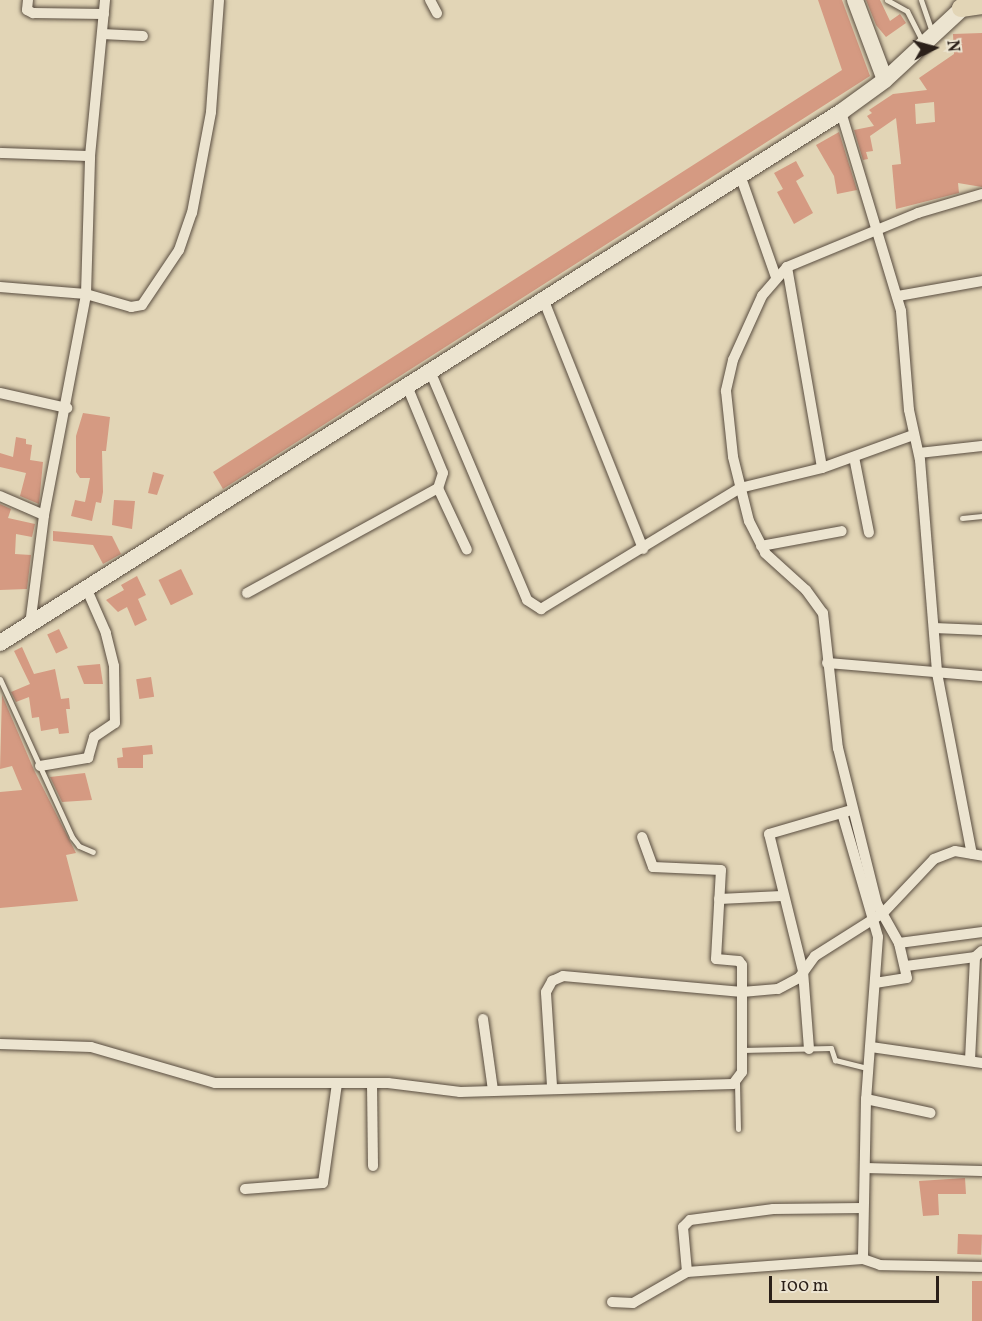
<!DOCTYPE html>
<html>
<head>
<meta charset="utf-8">
<style>
  body { margin:0 }
  #map { position:relative; width:982px; height:1321px; overflow:hidden; background:#e2d5b6; font-family:Vollkorn,serif }
  div>[style] { position:absolute }
  .building>* { inset:0; background:#d59a82; transform-origin:0 0 }
  .roads { filter:drop-shadow(0 0 2px #594d40) drop-shadow(0 0 2px #594d40) }
  .lane>* { height:5px; margin:-2.5px; padding:0 2.5px; transform-origin:2.5px; border-radius:2.5px; background:#ece4d0 }
  .street>* { height:10px; margin:-5px; padding:0 5px; transform-origin:5px; border-radius:5px; background:#ece4d0 }
  .secondary>* { height:16px; margin:-8px; padding:0 8px; transform-origin:8px; border-radius:8px; background:#ece4d0 }
  .primary>* { height:18px; margin:-9px; padding:0 9px; transform-origin:9px; border-radius:9px; background:#e2d5b6 }
  span { translate:-50% -50%; white-space:nowrap; text-align:center; line-height:1.15; -webkit-text-stroke:4.5px #ece4d0; paint-order:stroke }
  .north { position:absolute; left:904px; top:18px; width:60px; height:60px; -webkit-text-stroke:4px #ece4d0; paint-order:stroke; rotate:84deg; font-size:16px; font-weight:700; line-height:24px; text-align:center; color:#2b2019 }
  .north::after { content:''; display:block; margin:auto; width:21px; height:27px; background:#2b2019; clip-path:polygon(50% 0,100% 100%,50% 72%,0 100%) }
  .scale { position:absolute; left:769px; top:1276px; width:170px; height:27px; box-sizing:border-box; border:3px solid #2b2019; border-top:0; padding-left:8px; font-size:18px; line-height:21px; white-space:nowrap; color:#2b2019; -webkit-text-stroke:4px #ece4d0; paint-order:stroke }
</style>
</head>
<body>
<div id="map">
  <div class="building">
    <i style="clip-path:polygon(818px 0,842px 0,870px 76px,223px 489px,213px 472px,842px 70px)"></i>
    <i style="clip-path:polygon(866px 0,880px 0,890px 21px,900px 14px,906px 23px,886px 37px,876px 25px)"></i>
    <i style="clip-path:polygon(evenodd,982px 33px,982px 187px,958px 183px,959px 193px,896px 209px,892px 165px,901px 164px,896px 118px,870px 136px,873px 151px,866px 152px,868px 159px,863px 160px,854px 130px,874px 126px,867px 116px,872px 113px,869px 110px,893px 94px,927px 90px,919px 78px,954px 54px,953px 34px,982px 33px,934px 102px,935px 122px,916px 124px,915px 104px,934px 102px)"></i>
    <i style="clip-path:polygon(839px 132px,857px 190px,837px 194px,834px 176px,816px 145px)"></i>
    <i style="clip-path:polygon(796px 161px,804px 176px,796px 181px,813px 213px,794px 224px,777px 192px,783px 189px,774px 173px)"></i>
    <i style="clip-path:polygon(83px 413px,110px 417px,106px 451px,102px 451px,103px 492px,101px 503px,96px 502px,92px 521px,71px 516px,75px 500px,85px 502px,90px 478px,80px 478px,76px 472px,76px 436px)"></i>
    <i style="clip-path:polygon(16px 437px,26px 439px,26px 444px,32px 445px,30px 460px,43px 462px,39px 504px,20px 496px,26px 473px,0 467px,0 453px,13px 457px)"></i>
    <i style="clip-path:polygon(153px 472px,164px 475px,157px 495px,148px 493px)"></i>
    <i style="clip-path:polygon(114px 500px,135px 501px,132px 529px,112px 525px)"></i>
    <i style="clip-path:polygon(0 504px,11px 509px,8px 518px,35px 524px,32px 537px,16px 534px,15px 554px,31px 555px,27px 589px,0 590px)"></i>
    <i style="clip-path:polygon(53px 531px,112px 536px,121px 554px,103px 564px,93px 545px,53px 541px)"></i>
    <i style="left:181px;top:569px;width:28px;height:25px;rotate:64deg"></i>
    <i style="clip-path:polygon(137px 576px,146px 595px,138px 599px,147px 620px,135px 626px,127px 607px,118px 612px,106px 600px,124px 590px,121px 585px)"></i>
    <i style="left:59px;top:629px;width:21px;height:13px;rotate:65deg"></i>
    <i style="clip-path:polygon(22px 647px,34px 674px,55px 669px,61px 699px,69px 698px,70px 709px,66px 709px,69px 733px,59px 734px,58px 728px,41px 731px,39px 717px,32px 718px,29px 697px,16px 702px,11px 692px,30px 684px,14px 651px)"></i>
    <i style="clip-path:polygon(100px 664px,103px 684px,84px 684px,77px 666px)"></i>
    <i style="left:151px;top:677px;width:20px;height:15px;rotate:81deg"></i>
    <i style="clip-path:polygon(2px 695px,34px 770px,76px 853px,66px 855px,78px 901px,0 908px,0 792px,22px 790px,12px 766px,0 769px)"></i>
    <i style="clip-path:polygon(152px 745px,153px 754px,143px 755px,143px 768px,118px 768px,117px 758px,123px 757px,122px 748px)"></i>
    <i style="clip-path:polygon(85px 773px,92px 800px,62px 802px,50px 777px)"></i>
    <i style="clip-path:polygon(965px 1178px,966px 1194px,938px 1194px,939px 1215px,923px 1216px,919px 1181px)"></i>
    <i style="left:958px;top:1234px;width:24px;height:20px;rotate:2deg"></i>
    <i style="left:972px;top:1281px;width:10px;height:40px"></i>
  </div>
  <div class="roads">
    <div class="lane">
      <i style="left:887px;top:0;width:23px;rotate:29deg"></i>
      <i style="left:907px;top:11px;width:34px;rotate:63deg"></i>
      <i style="left:921px;top:0;width:34px;rotate:71deg"></i>
      <i style="left:962px;top:518px;width:20px;rotate:-6deg"></i>
      <i style="left:0;top:679px;width:174px;rotate:65.5deg"></i>
      <i style="left:72px;top:837px;width:11px;rotate:52deg"></i>
      <i style="left:79px;top:846px;width:15px;rotate:23deg"></i>
      <i style="left:742px;top:1050px;width:89px;rotate:-1.3deg"></i>
      <i style="left:831px;top:1048px;width:13px;rotate:72deg"></i>
      <i style="left:835px;top:1060px;width:34px;rotate:14deg"></i>
      <i style="left:737px;top:1082px;width:47px;rotate:88.8deg"></i>
    </div>
    <div class="street">
      <i style="left:28px;top:0;width:10px;rotate:96deg"></i>
      <i style="left:27px;top:10px;width:7px;rotate:27deg"></i>
      <i style="left:33px;top:13px;width:71px;rotate:0.8deg"></i>
      <i style="left:430px;top:0;width:15px;rotate:62deg"></i>
      <i style="left:102px;top:34px;width:41px;rotate:2.8deg"></i>
      <i style="left:841px;top:112px;width:208px;rotate:73.2deg"></i>
      <i style="left:901px;top:311px;width:99px;rotate:85.4deg"></i>
      <i style="left:909px;top:410px;width:51px;rotate:77.6deg"></i>
      <i style="left:920px;top:460px;width:214px;rotate:85.4deg"></i>
      <i style="left:937px;top:673px;width:184px;rotate:79.1deg"></i>
      <i style="left:0;top:153px;width:90px;rotate:1.9deg"></i>
      <i style="left:740px;top:175px;width:108px;rotate:70.6deg"></i>
      <i style="left:982px;top:194px;width:67px;rotate:163.5deg"></i>
      <i style="left:918px;top:213px;width:142px;rotate:157.6deg"></i>
      <i style="left:787px;top:267px;width:38px;rotate:131deg"></i>
      <i style="left:762px;top:296px;width:70px;rotate:114.4deg"></i>
      <i style="left:733px;top:360px;width:32px;rotate:103deg"></i>
      <i style="left:726px;top:391px;width:66px;rotate:83.9deg"></i>
      <i style="left:733px;top:457px;width:66px;rotate:76deg"></i>
      <i style="left:749px;top:521px;width:36px;rotate:63deg"></i>
      <i style="left:765px;top:553px;width:55px;rotate:42.1deg"></i>
      <i style="left:806px;top:590px;width:29px;rotate:54deg"></i>
      <i style="left:823px;top:613px;width:136px;rotate:83.7deg"></i>
      <i style="left:838px;top:748px;width:161px;rotate:76deg"></i>
      <i style="left:877px;top:904px;width:45px;rotate:60.6deg"></i>
      <i style="left:899px;top:943px;width:84px;rotate:-7.5deg"></i>
      <i style="left:787px;top:267px;width:204px;rotate:80.1deg"></i>
      <i style="left:0;top:287px;width:86px;rotate:4.7deg"></i>
      <i style="left:86px;top:294px;width:47px;rotate:16.1deg"></i>
      <i style="left:131px;top:307px;width:11px;rotate:-10deg"></i>
      <i style="left:142px;top:305px;width:66px;rotate:-56.1deg"></i>
      <i style="left:179px;top:250px;width:39px;rotate:-71deg"></i>
      <i style="left:192px;top:213px;width:103px;rotate:-79.3deg"></i>
      <i style="left:211px;top:112px;width:112px;rotate:-85.9deg"></i>
      <i style="left:898px;top:296px;width:85px;rotate:-10.1deg"></i>
      <i style="left:544px;top:301px;width:267px;rotate:68.2deg"></i>
      <i style="left:430px;top:371px;width:249px;rotate:67deg"></i>
      <i style="left:527px;top:600px;width:17px;rotate:33deg"></i>
      <i style="left:541px;top:609px;width:233px;rotate:-31.3deg"></i>
      <i style="left:740px;top:488px;width:84px;rotate:-13.7deg"></i>
      <i style="left:822px;top:468px;width:97px;rotate:-19.9deg"></i>
      <i style="left:407px;top:386px;width:94px;rotate:67.5deg"></i>
      <i style="left:443px;top:473px;width:16px;rotate:108deg"></i>
      <i style="left:438px;top:488px;width:68px;rotate:64.9deg"></i>
      <i style="left:0;top:393px;width:69px;rotate:12.6deg"></i>
      <i style="left:919px;top:453px;width:63px;rotate:-6.3deg"></i>
      <i style="left:854px;top:457px;width:77px;rotate:78.8deg"></i>
      <i style="left:0;top:496px;width:48px;rotate:23.4deg"></i>
      <i style="left:761px;top:546px;width:82px;rotate:-10.5deg"></i>
      <i style="left:247px;top:593px;width:218px;rotate:-28.8deg"></i>
      <i style="left:30px;top:625px;width:111px;rotate:-82.7deg"></i>
      <i style="left:44px;top:515px;width:225px;rotate:-79.2deg"></i>
      <i style="left:86px;top:294px;width:138px;rotate:-88.3deg"></i>
      <i style="left:90px;top:156px;width:157px;rotate:-84.5deg"></i>
      <i style="left:934px;top:628px;width:48px;rotate:2.4deg"></i>
      <i style="left:827px;top:663px;width:156px;rotate:4.8deg"></i>
      <i style="left:40px;top:766px;width:49px;rotate:-9.5deg"></i>
      <i style="left:88px;top:758px;width:22px;rotate:-74deg"></i>
      <i style="left:94px;top:737px;width:25px;rotate:-34deg"></i>
      <i style="left:115px;top:723px;width:57px;rotate:-91deg"></i>
      <i style="left:114px;top:666px;width:34px;rotate:-104deg"></i>
      <i style="left:106px;top:633px;width:47px;rotate:-113.8deg"></i>
      <i style="left:842px;top:813px;width:129px;rotate:73.8deg"></i>
      <i style="left:878px;top:937px;width:162px;rotate:94.2deg"></i>
      <i style="left:866px;top:1099px;width:160px;rotate:91.1deg"></i>
      <i style="left:863px;top:1259px;width:18px;rotate:19deg"></i>
      <i style="left:880px;top:1265px;width:102px;rotate:1.1deg"></i>
      <i style="left:719px;top:899px;width:63px;rotate:-2.7deg"></i>
      <i style="left:906px;top:966px;width:70px;rotate:-7.4deg"></i>
      <i style="left:975px;top:957px;width:9px;rotate:-41deg"></i>
      <i style="left:875px;top:983px;width:32px;rotate:-9deg"></i>
      <i style="left:907px;top:978px;width:36px;rotate:-103deg"></i>
      <i style="left:483px;top:1019px;width:72px;rotate:82deg"></i>
      <i style="left:0;top:1044px;width:91px;rotate:1.9deg"></i>
      <i style="left:91px;top:1047px;width:129px;rotate:16.2deg"></i>
      <i style="left:215px;top:1083px;width:173px"></i>
      <i style="left:388px;top:1083px;width:73px;rotate:7.1deg"></i>
      <i style="left:460px;top:1092px;width:273px;rotate:-1.7deg"></i>
      <i style="left:733px;top:1084px;width:15px;rotate:-53deg"></i>
      <i style="left:742px;top:1072px;width:107px;rotate:-90deg"></i>
      <i style="left:742px;top:965px;width:5px;rotate:-127deg"></i>
      <i style="left:739px;top:961px;width:23px;rotate:-175deg"></i>
      <i style="left:716px;top:959px;width:89px;rotate:-86.8deg"></i>
      <i style="left:721px;top:870px;width:68px;rotate:-177.5deg"></i>
      <i style="left:653px;top:867px;width:32px;rotate:-110deg"></i>
      <i style="left:871px;top:1047px;width:112px;rotate:8.2deg"></i>
      <i style="left:809px;top:1049px;width:78px;rotate:-94.4deg"></i>
      <i style="left:803px;top:971px;width:141px;rotate:-103.9deg"></i>
      <i style="left:769px;top:834px;width:82px;rotate:-16.2deg"></i>
      <i style="left:970px;top:1060px;width:103px;rotate:-87.2deg"></i>
      <i style="left:372px;top:1083px;width:83px;rotate:89.3deg"></i>
      <i style="left:552px;top:1086px;width:94px;rotate:-93.7deg"></i>
      <i style="left:546px;top:992px;width:13px;rotate:-61deg"></i>
      <i style="left:552px;top:981px;width:12px;rotate:-24deg"></i>
      <i style="left:563px;top:976px;width:180px;rotate:5.1deg"></i>
      <i style="left:742px;top:992px;width:36px;rotate:-5deg"></i>
      <i style="left:778px;top:989px;width:24px;rotate:-28deg"></i>
      <i style="left:799px;top:978px;width:27px;rotate:-54deg"></i>
      <i style="left:815px;top:956px;width:80px;rotate:-32.3deg"></i>
      <i style="left:883px;top:913px;width:74px;rotate:-46.6deg"></i>
      <i style="left:934px;top:859px;width:22px;rotate:-21deg"></i>
      <i style="left:955px;top:851px;width:27px;rotate:10deg"></i>
      <i style="left:866px;top:1099px;width:66px;rotate:12.2deg"></i>
      <i style="left:865px;top:1168px;width:117px;rotate:1.5deg"></i>
      <i style="left:245px;top:1189px;width:78px;rotate:-4.4deg"></i>
      <i style="left:323px;top:1183px;width:100px;rotate:-82deg"></i>
      <i style="left:687px;top:1272px;width:45px;rotate:-95.1deg"></i>
      <i style="left:683px;top:1227px;width:10px;rotate:-45deg"></i>
      <i style="left:690px;top:1220px;width:84px;rotate:-7.5deg"></i>
      <i style="left:773px;top:1209px;width:90px;rotate:-0.6deg"></i>
      <i style="left:612px;top:1302px;width:21px;rotate:3deg"></i>
      <i style="left:633px;top:1303px;width:62px;rotate:-29.9deg"></i>
      <i style="left:687px;top:1272px;width:176px;rotate:-4.2deg"></i>
    </div>
    <div class="secondary">
      <i style="left:855px;top:0;width:85px;rotate:69.4deg"></i>
      <i style="left:0;top:643px;width:995px;rotate:-32.27deg"></i>
      <i style="left:841px;top:112px;width:54px;rotate:-36deg"></i>
      <i style="left:885px;top:80px;width:116px;rotate:-42.9deg"></i>
    </div>
    <div class="primary">
      <i style="left:961px;top:8px;width:21px;rotate:-8deg"></i>
    </div>
  </div>
  <div class="north">N</div>
  <div class="scale">100 m</div>
</div>
</body>
</html>
